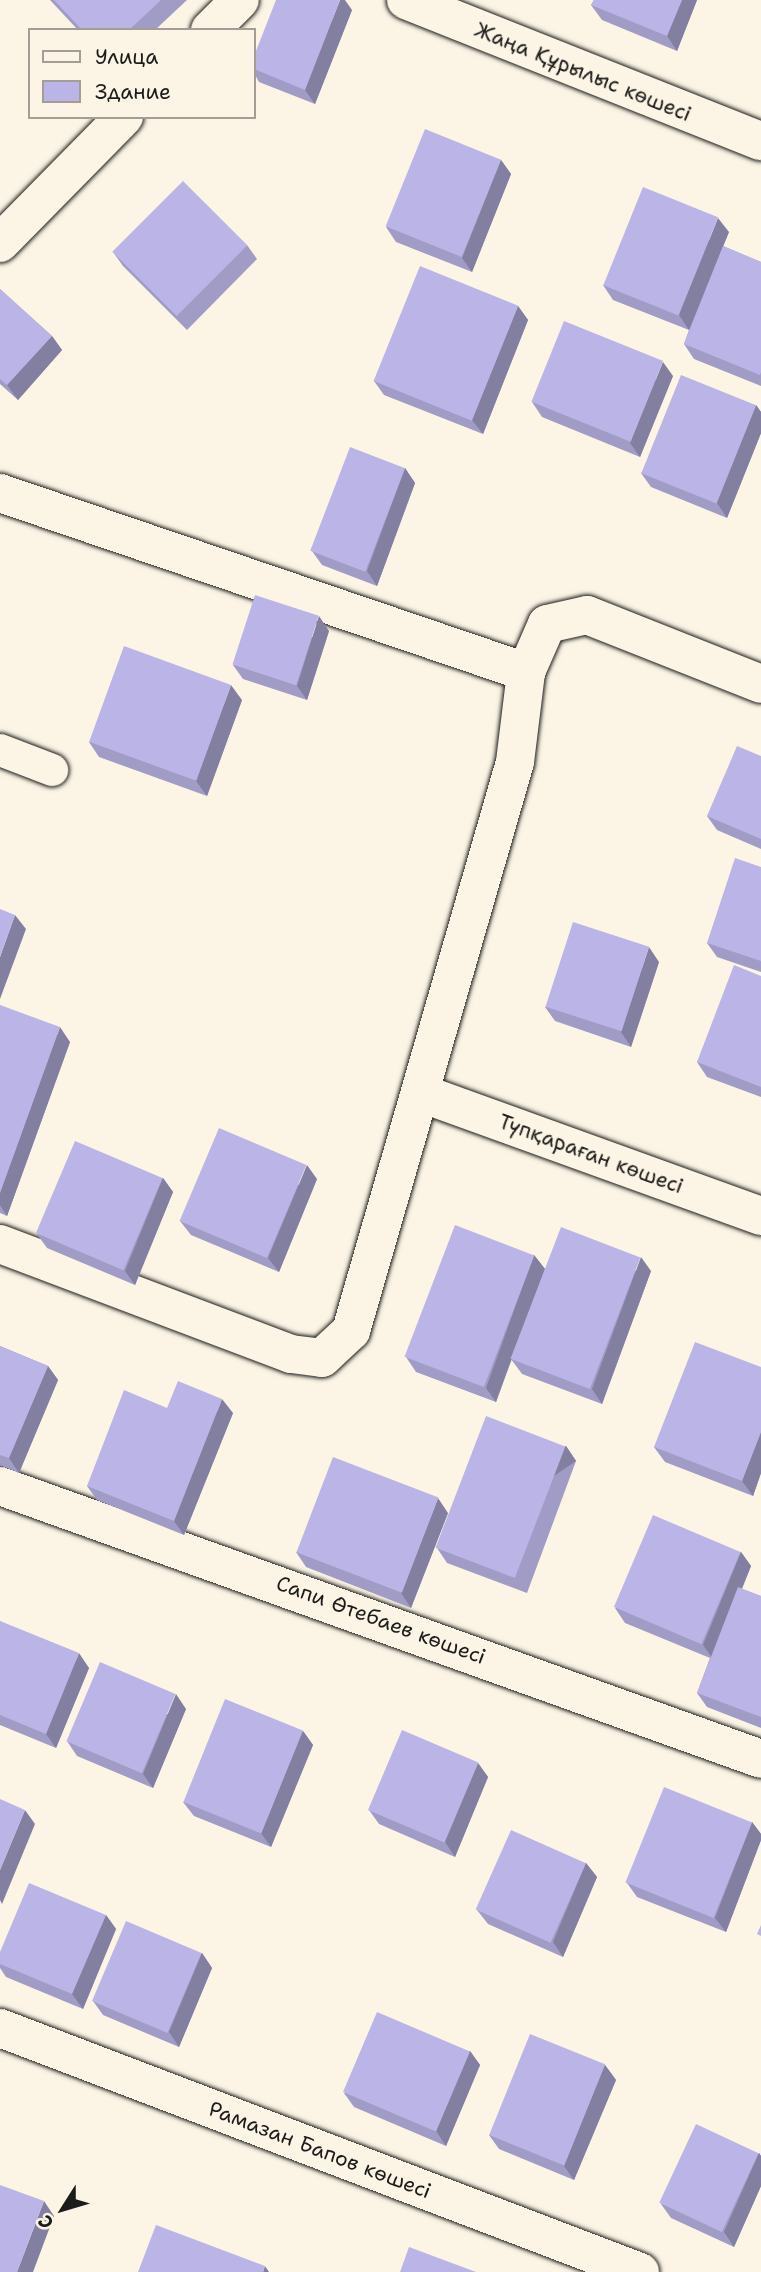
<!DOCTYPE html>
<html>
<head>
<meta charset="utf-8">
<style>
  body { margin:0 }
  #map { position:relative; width:761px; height:2272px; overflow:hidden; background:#fcf5e5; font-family:"Shantell Sans",sans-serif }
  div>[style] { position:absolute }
  .roads { filter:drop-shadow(0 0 2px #1c1c1c) drop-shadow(0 0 2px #1c1c1c) }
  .service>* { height:32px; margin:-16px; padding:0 16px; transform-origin:16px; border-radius:16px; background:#fcf5e5 }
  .minor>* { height:38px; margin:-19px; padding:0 19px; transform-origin:19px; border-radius:19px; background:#fcf5e5 }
  .wall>* { inset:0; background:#a09cc6 }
  .shaded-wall>* { inset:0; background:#827fa1; transform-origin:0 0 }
  .building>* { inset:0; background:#bab5e6; transform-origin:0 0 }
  span { translate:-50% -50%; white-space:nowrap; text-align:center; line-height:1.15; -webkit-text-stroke:7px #fcf5e5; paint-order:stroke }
  .street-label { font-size:21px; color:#1c1c1c }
  .legend { position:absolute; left:28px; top:28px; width:228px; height:91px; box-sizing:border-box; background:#fcf5e5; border:2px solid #a29e95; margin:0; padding:9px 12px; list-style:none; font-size:21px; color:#1c1c1c }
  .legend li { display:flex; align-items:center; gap:14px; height:35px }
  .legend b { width:35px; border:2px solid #a29e95 }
  .north { position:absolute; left:28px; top:2174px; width:70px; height:70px; -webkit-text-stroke:5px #fcf5e5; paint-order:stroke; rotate:233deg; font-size:19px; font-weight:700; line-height:28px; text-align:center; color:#1c1c1c }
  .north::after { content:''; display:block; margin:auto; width:24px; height:32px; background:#1c1c1c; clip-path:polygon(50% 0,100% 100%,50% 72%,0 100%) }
</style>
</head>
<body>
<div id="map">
  <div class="roads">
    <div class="service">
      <i style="left:0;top:750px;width:56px;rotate:21deg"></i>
    </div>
    <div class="minor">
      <i style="left:406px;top:0;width:382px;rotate:21.7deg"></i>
      <i style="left:210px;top:30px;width:42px;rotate:-45deg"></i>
      <i style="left:0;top:243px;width:177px;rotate:-45.5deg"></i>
      <i style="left:0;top:493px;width:556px;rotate:18.79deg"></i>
      <i style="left:421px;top:1093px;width:362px;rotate:19.9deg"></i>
      <i style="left:0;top:1244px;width:311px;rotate:20.7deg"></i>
      <i style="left:291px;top:1354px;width:31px;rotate:7deg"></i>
      <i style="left:322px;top:1358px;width:40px;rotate:-43deg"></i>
      <i style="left:351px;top:1331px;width:592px;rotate:-73.92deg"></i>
      <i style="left:515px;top:762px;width:91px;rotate:-83deg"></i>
      <i style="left:526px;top:672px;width:52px;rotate:-66.4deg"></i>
      <i style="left:547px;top:624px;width:41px;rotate:-12.7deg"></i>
      <i style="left:587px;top:615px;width:187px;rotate:21.6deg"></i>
      <i style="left:0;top:1486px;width:808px;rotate:19.73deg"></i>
      <i style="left:0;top:2028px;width:685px;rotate:20.87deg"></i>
    </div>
  </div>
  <div class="wall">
    <i style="clip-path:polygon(50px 0,187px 0,155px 30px,78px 30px)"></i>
    <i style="clip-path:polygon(594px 0,697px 0,677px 51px,602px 20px,591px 5px)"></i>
    <i style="clip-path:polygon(352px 10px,315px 104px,259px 82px,254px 73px,254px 56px)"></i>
    <i style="clip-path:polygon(501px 160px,511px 174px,472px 272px,396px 242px,386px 227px)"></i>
    <i style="clip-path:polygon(729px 232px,723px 246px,761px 262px,761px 386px,694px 359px,684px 344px,689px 330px,613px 300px,603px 285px)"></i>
    <i style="clip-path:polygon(247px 245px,257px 259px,187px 330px,123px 266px,113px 252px)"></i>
    <i style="clip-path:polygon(0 289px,52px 336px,62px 350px,18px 400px,0 384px)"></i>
    <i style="clip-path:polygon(518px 306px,528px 320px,483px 434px,384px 395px,374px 381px)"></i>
    <i style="clip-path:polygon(673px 376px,640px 457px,542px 417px,532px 402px)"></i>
    <i style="clip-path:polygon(756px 405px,761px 412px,761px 433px,727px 518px,651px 487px,641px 473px)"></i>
    <i style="clip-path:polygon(405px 468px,415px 483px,377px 586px,322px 565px,312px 551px)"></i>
    <i style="clip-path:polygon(329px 631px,307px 700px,243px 679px,233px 665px)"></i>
    <i style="clip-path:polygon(242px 700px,207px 796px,99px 757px,89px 742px)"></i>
    <i style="clip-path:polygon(761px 756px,761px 849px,717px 830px,707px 816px)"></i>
    <i style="clip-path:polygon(761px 867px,761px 972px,717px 957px,707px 943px)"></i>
    <i style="clip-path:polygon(659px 962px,631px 1047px,555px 1021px,545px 1007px)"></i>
    <i style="clip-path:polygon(761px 976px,761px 1097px,707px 1077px,697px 1062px)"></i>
    <i style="clip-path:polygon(0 1005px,70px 1042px,7px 1216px,0 1213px)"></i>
    <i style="clip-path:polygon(163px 1178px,173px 1192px,135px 1285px,47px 1248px,37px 1234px)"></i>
    <i style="clip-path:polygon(317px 1179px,279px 1272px,191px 1235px,180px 1221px)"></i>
    <i style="clip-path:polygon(534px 1255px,545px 1269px,651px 1271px,602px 1404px,522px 1374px,511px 1359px,496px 1402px,416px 1372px,406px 1357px)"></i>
    <i style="clip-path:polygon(0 1346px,48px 1366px,58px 1380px,19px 1473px,0 1465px)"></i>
    <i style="clip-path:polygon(761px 1367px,761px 1473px,753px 1496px,665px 1462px,654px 1447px)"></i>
    <i style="clip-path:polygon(167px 1408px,233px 1413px,184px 1535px,97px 1500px,87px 1486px)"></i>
    <i style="clip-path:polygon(566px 1446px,576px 1461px,527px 1593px,447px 1563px,437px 1548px)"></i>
    <i style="clip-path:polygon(448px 1513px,411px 1608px,306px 1567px,296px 1552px)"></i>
    <i style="clip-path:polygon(741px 1552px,751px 1566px,742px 1589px,761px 1596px,761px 1728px,707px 1707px,697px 1693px,710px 1658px,625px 1623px,615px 1608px)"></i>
    <i style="clip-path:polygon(0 1621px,89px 1668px,56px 1748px,0 1725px)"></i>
    <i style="clip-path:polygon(186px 1709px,153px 1788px,77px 1756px,67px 1741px)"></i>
    <i style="clip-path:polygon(303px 1731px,313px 1745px,271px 1847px,194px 1816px,183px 1802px)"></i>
    <i style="clip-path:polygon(478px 1763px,488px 1777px,455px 1857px,379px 1824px,369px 1810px)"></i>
    <i style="clip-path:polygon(752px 1822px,761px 1834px,761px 1840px,726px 1932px,637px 1897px,627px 1883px)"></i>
    <i style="clip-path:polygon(586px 1863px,597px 1877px,563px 1957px,488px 1924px,477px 1910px)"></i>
    <i style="clip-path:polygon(106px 1915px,116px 1929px,83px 2009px,6px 1977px,0 1968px,0 1952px)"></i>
    <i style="clip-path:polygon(202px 1953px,212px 1968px,179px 2047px,103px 2015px,93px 2001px)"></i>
    <i style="clip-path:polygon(470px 2051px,480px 2065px,446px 2146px,354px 2107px,344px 2093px)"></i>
    <i style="clip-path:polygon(605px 2065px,616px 2080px,574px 2180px,499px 2149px,489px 2135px)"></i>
    <i style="clip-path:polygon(759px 2153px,761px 2156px,761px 2186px,734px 2247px,671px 2218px,661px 2204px)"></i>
  </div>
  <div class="shaded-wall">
    <i style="clip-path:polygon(340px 0,345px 0,352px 10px,315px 104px,305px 90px)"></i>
    <i style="clip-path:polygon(682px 0,697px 0,677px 51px,667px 36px)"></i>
    <i style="clip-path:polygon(501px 160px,511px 174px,472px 272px,462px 258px)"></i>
    <i style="clip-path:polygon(718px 218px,729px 232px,689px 330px,679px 315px)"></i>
    <i style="clip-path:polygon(518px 306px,528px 320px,483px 434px,472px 420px)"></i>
    <i style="clip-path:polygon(52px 336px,62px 350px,18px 400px,7px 385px)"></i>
    <i style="clip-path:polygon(663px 362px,673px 376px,640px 457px,630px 443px)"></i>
    <i style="clip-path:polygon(756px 405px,761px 412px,761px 433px,727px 518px,717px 503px)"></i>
    <i style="clip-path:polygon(405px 468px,415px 483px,377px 586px,367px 571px)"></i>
    <i style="clip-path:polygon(319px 616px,329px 631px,307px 700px,297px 686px)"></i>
    <i style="clip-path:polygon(231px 685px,242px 700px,207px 796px,196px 781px)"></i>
    <i style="clip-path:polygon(15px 915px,26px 929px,0 999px,0 957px)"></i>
    <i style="clip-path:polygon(649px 947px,659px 962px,631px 1047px,621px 1032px)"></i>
    <i style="clip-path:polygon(60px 1027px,70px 1042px,7px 1216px,0 1205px,0 1193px)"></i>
    <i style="clip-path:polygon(307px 1165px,317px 1179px,279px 1272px,268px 1258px)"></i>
    <i style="clip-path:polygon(163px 1178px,173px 1192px,135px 1285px,125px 1271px)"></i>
    <i style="clip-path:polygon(534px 1255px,545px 1269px,496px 1402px,486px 1388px)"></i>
    <i style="clip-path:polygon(641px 1257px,651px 1271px,602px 1404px,592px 1389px)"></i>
    <i style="clip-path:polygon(48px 1366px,58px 1380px,19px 1473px,9px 1458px)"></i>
    <i style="clip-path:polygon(222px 1399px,233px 1413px,184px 1535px,174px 1521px)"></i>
    <i style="clip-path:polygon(761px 1432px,761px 1473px,753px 1496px,742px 1481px)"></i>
    <i style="left:566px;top:1446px;width:18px;height:141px;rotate:56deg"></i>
    <i style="clip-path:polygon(438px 1498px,448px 1513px,411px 1608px,401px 1593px)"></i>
    <i style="clip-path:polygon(741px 1552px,751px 1566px,713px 1659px,703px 1645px)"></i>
    <i style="clip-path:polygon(79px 1653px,89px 1668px,56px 1748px,46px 1734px)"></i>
    <i style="clip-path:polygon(176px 1694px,186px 1709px,153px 1788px,143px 1774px)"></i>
    <i style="clip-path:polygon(303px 1731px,313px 1745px,271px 1847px,261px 1833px)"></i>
    <i style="clip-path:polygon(478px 1763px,488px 1777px,455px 1857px,445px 1842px)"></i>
    <i style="clip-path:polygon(25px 1810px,35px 1824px,2px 1904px,0 1900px,0 1870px)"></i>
    <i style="clip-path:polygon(752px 1822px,761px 1834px,761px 1840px,726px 1932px,715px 1918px)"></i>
    <i style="clip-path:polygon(586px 1863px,597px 1877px,563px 1957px,553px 1942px)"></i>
    <i style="clip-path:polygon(106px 1915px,116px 1929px,83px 2009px,72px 1994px)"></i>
    <i style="clip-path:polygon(202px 1953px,212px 1968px,179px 2047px,169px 2032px)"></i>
    <i style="clip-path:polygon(470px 2051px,480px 2065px,446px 2146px,436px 2131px)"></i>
    <i style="clip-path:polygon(605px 2065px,616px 2080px,574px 2180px,564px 2166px)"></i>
    <i style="clip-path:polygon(759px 2153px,761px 2156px,761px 2186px,734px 2247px,724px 2232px)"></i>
    <i style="clip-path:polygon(44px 2201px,54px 2216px,33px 2272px,17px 2272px)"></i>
    <i style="clip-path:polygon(265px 2266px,269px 2272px,263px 2272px)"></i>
  </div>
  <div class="building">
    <i style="clip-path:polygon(54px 0,161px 0,129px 30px,82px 30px)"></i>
    <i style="clip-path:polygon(276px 0,340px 0,305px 90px,254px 69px,254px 56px)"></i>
    <i style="clip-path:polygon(594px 0,682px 0,667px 36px,591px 5px)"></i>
    <i style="left:425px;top:129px;width:82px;height:105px;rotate:22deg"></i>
    <i style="left:183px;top:181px;width:91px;height:100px;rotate:45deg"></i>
    <i style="left:643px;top:187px;width:81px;height:106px;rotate:22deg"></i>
    <i style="clip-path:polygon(723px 246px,761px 262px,761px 372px,760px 375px,684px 344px)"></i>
    <i style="left:420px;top:266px;width:106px;height:124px;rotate:22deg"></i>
    <i style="clip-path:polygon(0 289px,52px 336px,7px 385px,0 379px)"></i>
    <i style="left:564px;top:321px;width:107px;height:87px;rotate:22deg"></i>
    <i style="left:681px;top:375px;width:81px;height:106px;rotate:22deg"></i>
    <i style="left:350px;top:447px;width:59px;height:111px;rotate:21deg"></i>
    <i style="left:255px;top:595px;width:67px;height:73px;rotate:18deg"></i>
    <i style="left:124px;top:646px;width:114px;height:102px;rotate:20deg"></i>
    <i style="clip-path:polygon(737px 746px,761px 756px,761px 839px,707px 816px)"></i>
    <i style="clip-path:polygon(735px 858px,761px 867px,761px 961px,707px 943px)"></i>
    <i style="clip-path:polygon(0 909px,15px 915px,0 957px)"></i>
    <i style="left:573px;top:922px;width:80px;height:89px;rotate:18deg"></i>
    <i style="clip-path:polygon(734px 965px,761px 976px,761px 1087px,697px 1062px)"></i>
    <i style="clip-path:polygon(0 1005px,60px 1027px,0 1193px)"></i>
    <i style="left:219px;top:1128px;width:95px;height:101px;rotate:23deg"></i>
    <i style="left:75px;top:1141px;width:95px;height:100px;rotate:23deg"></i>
    <i style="left:455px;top:1225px;width:85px;height:141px;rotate:21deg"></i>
    <i style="left:561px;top:1227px;width:85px;height:141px;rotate:21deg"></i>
    <i style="clip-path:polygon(695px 1342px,761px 1367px,761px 1432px,742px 1481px,654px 1447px)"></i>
    <i style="clip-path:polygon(0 1346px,48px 1366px,9px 1458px,0 1455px)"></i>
    <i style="clip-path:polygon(178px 1381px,222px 1399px,174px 1521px,87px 1486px,124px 1390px,167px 1408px)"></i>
    <i style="left:486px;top:1416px;width:85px;height:141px;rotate:21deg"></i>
    <i style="left:333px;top:1457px;width:113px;height:102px;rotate:21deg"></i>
    <i style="left:653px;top:1515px;width:95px;height:100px;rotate:23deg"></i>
    <i style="clip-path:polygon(738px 1587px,761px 1596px,761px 1717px,697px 1693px)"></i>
    <i style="clip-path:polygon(0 1621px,79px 1653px,46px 1734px,0 1715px)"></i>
    <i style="left:100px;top:1662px;width:82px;height:86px;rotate:23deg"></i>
    <i style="left:225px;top:1699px;width:84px;height:111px;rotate:22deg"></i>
    <i style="left:402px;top:1730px;width:83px;height:87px;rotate:23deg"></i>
    <i style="left:664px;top:1787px;width:95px;height:103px;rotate:22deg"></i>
    <i style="clip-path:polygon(0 1799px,25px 1810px,0 1870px)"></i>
    <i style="left:511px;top:1830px;width:82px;height:87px;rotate:24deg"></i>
    <i style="clip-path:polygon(29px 1883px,106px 1915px,72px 1994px,0 1964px,0 1952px)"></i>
    <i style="left:126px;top:1921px;width:82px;height:87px;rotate:23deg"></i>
    <i style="clip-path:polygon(761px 1925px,761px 1936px,757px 1934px)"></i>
    <i style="left:377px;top:2012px;width:101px;height:87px;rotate:23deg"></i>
    <i style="left:530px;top:2034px;width:81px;height:109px;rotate:22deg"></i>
    <i style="left:696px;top:2124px;width:69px;height:87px;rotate:25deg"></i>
    <i style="clip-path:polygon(0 2185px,44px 2201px,17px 2272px,0 2272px)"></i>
    <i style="clip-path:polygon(156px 2225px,265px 2266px,263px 2272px,138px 2272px)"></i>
    <i style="clip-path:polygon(409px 2247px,476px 2272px,400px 2272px)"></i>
  </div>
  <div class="street-label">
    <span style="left:583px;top:72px;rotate:22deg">Жаңа Құрылыс көшесі</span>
    <span style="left:591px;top:1154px;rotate:20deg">Түпқараған көшесі</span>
    <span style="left:381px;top:1620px;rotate:20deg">Сапи Өтебаев көшесі</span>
    <span style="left:320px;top:2150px;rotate:21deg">Рамазан Бапов көшесі</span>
  </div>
  <ul class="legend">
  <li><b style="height:9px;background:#fcf5e5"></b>Улица</li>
  <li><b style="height:19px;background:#bab5e6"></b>Здание</li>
  </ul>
  <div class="north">С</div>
</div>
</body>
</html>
